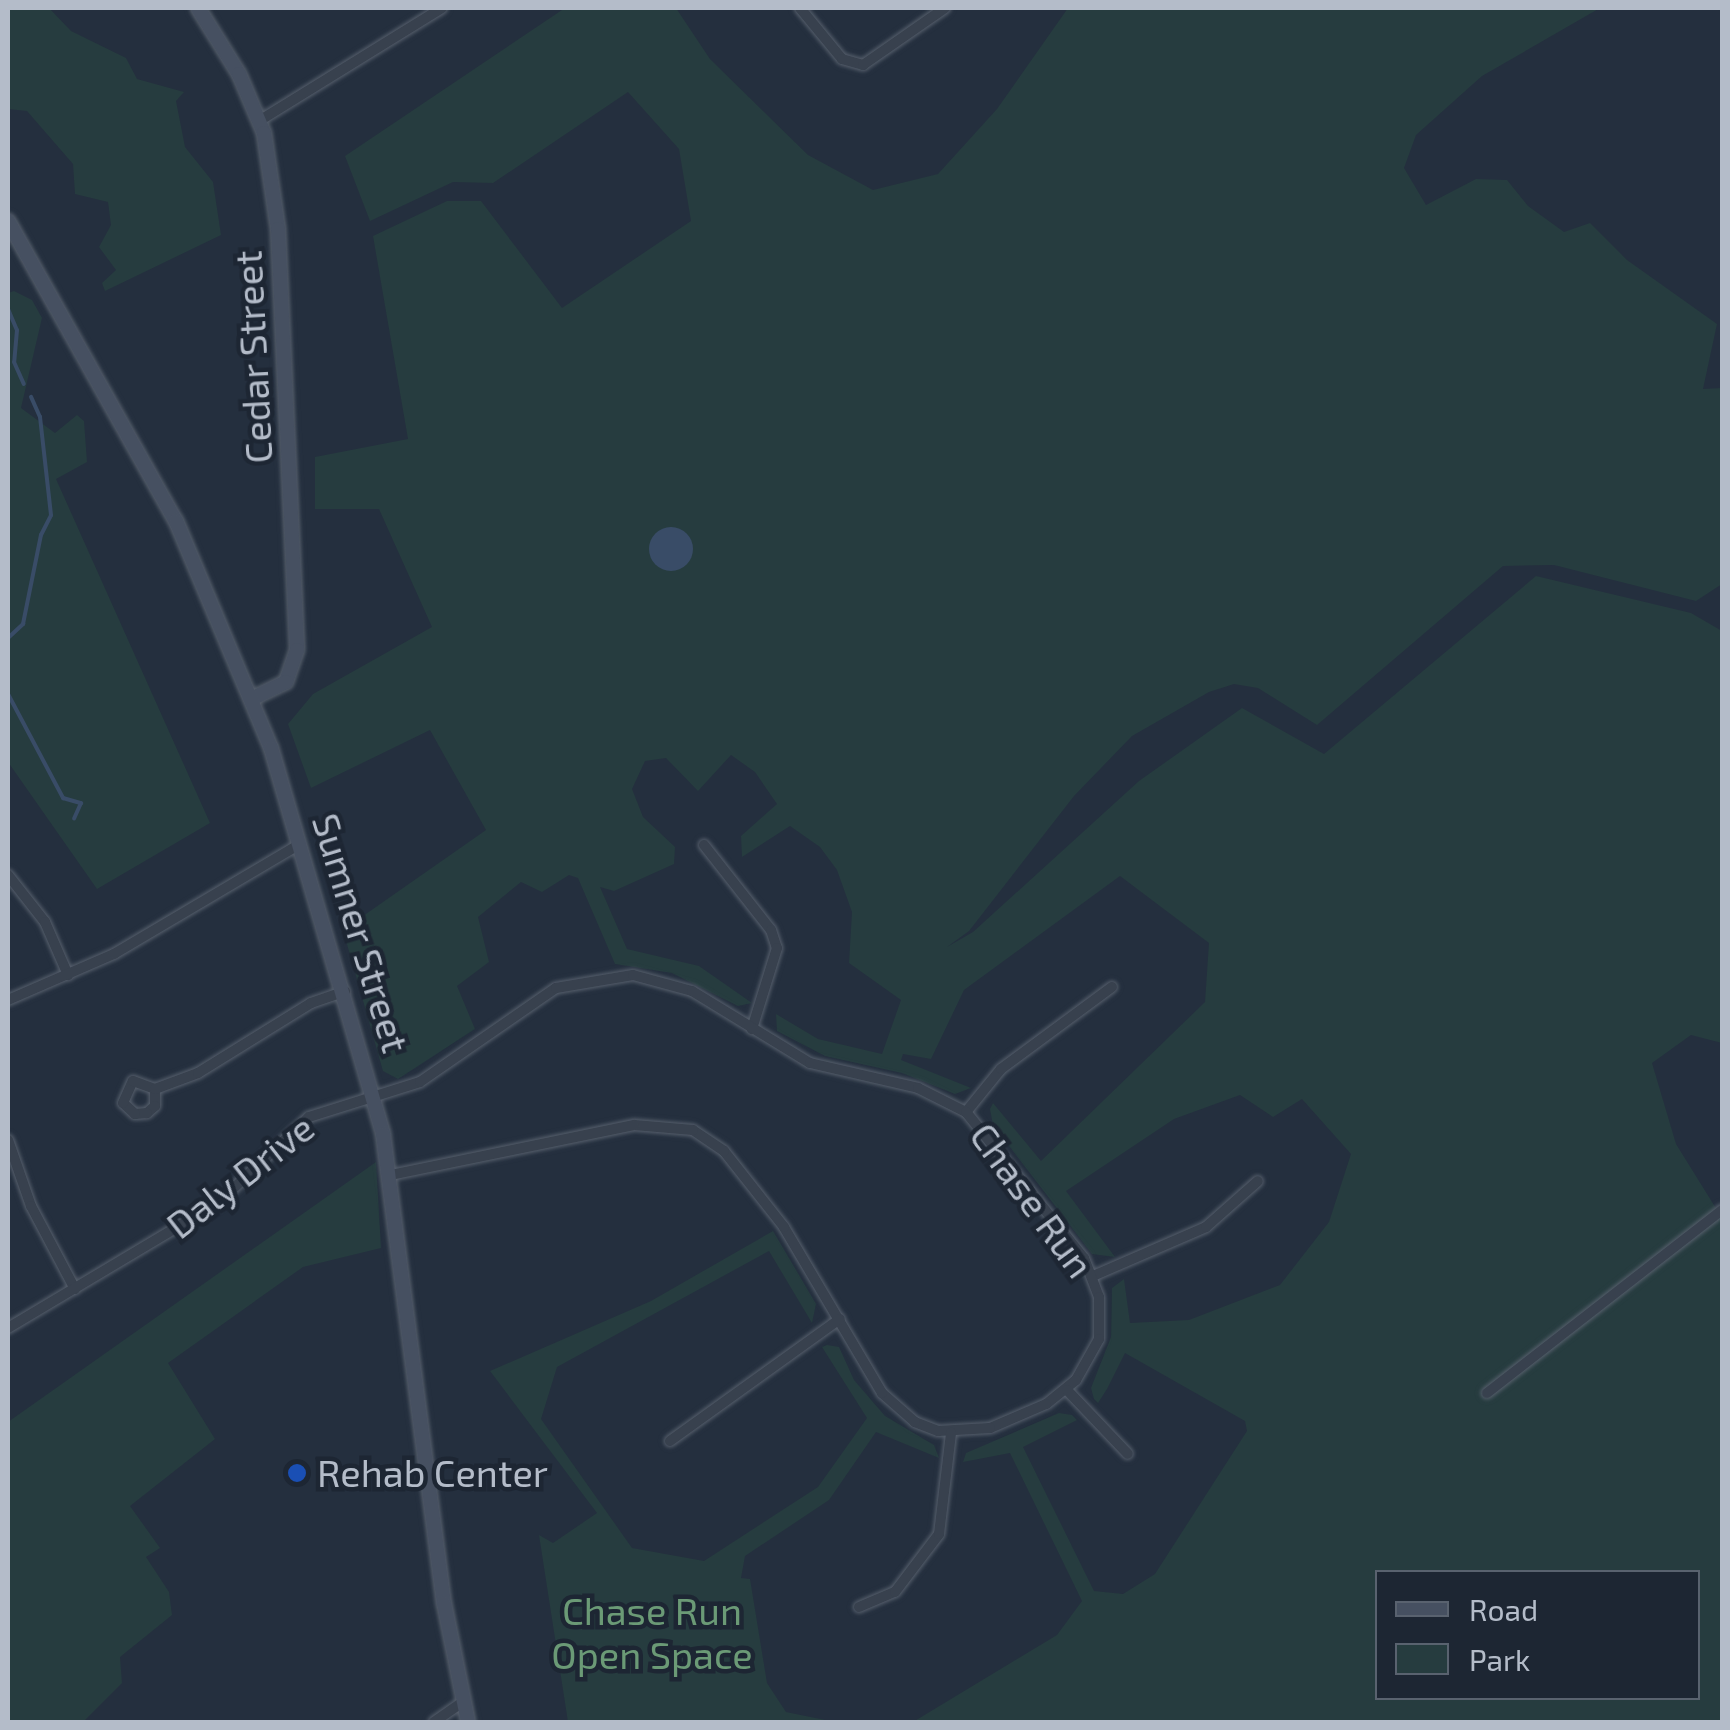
<!DOCTYPE html>
<html>
<head>
<meta charset="utf-8">
<style>
  body { margin:0 }
  #map { position:relative; width:1730px; height:1730px; overflow:hidden; background:#242f3e; font-family:"Exo 2",sans-serif }
  div>[style] { position:absolute }
  .green>* { inset:0; background:#263c3f }
  .water>* { inset:0; background:#394c67 }
  .round { border-radius:50% }
  .stream>* { height:4px; margin:-2px; padding:0 2px; transform-origin:2px; border-radius:2px; background:#394c67 }
  .roads { filter:drop-shadow(0 0 2px #565f6c) drop-shadow(0 0 2px #565f6c) }
  .street>* { height:10px; margin:-5px; padding:0 5px; transform-origin:5px; border-radius:5px; background:#38414e }
  .secondary>* { height:14px; margin:-7px; padding:0 7px; transform-origin:7px; border-radius:7px; background:#465061 }
  .dots>* { width:28px; height:28px; translate:-50% -50%; box-sizing:border-box; border:5px solid #1d2633; border-radius:50% }
  span { translate:-50% -50%; white-space:nowrap; text-align:center; line-height:1.15; -webkit-text-stroke:9px #1d2633; paint-order:stroke }
  .street-label { font-size:38px; color:#b4bcc9 }
  .poi-label { font-size:38px; color:#b4bcc9 }
  .left { translate:0 -50%; text-align:left }
  .park-label { font-size:38px; color:#6b9a76 }
  .frame { position:absolute; inset:0; border:10px solid #b4bcc9; pointer-events:none }
  .legend { position:absolute; left:1375px; top:1570px; width:325px; height:130px; box-sizing:border-box; background:#1d2633; border:2px solid #59626f; margin:0; padding:12px 18px; list-style:none; font-size:30px; color:#b4bcc9 }
  .legend li { display:flex; align-items:center; gap:20px; height:50px }
  .legend b { width:50px; border:2px solid #59626f }
</style>
</head>
<body>
<div id="map">
  <div class="green">
    <i style="clip-path:polygon(8px 8px,49px 8px,71px 31px,126px 58px,137px 79px,184px 92px,176px 101px,185px 147px,213px 182px,221px 235px,105px 291px,102px 283px,116px 270px,99px 247px,111px 225px,108px 202px,75px 194px,73px 164px,27px 111px,8px 109px)"></i>
    <i style="clip-path:polygon(evenodd,565px 8px,676px 8px,710px 59px,808px 155px,873px 190px,938px 174px,997px 109px,1068px 8px,1600px 8px,1482px 76px,1416px 135px,1404px 168px,1426px 205px,1476px 179px,1507px 180px,1528px 206px,1564px 232px,1590px 223px,1627px 260px,1717px 324px,1703px 389px,1722px 388px,1722px 584px,1696px 601px,1554px 565px,1503px 566px,1317px 725px,1258px 688px,1234px 684px,1209px 692px,1132px 736px,1074px 796px,969px 931px,947px 947px,973px 932px,1139px 781px,1242px 708px,1324px 754px,1536px 576px,1691px 613px,1722px 631px,1722px 1043px,1691px 1035px,1652px 1063px,1676px 1144px,1722px 1218px,1722px 1722px,913px 1722px,1057px 1635px,1082px 1601px,1010px 1453px,963px 1462px,966px 1453px,1059px 1413px,1072px 1415px,1077px 1420px,1023px 1447px,1094px 1591px,1123px 1594px,1155px 1574px,1247px 1431px,1245px 1421px,1125px 1353px,1107px 1389px,1098px 1403px,1094px 1399px,1091px 1388px,1111px 1337px,1112px 1288px,1124px 1279px,1130px 1323px,1189px 1320px,1280px 1285px,1329px 1222px,1351px 1154px,1302px 1099px,1273px 1117px,1240px 1095px,1174px 1119px,1066px 1191px,1115px 1257px,1092px 1254px,993px 1125px,990px 1109px,993px 1103px,1041px 1161px,1205px 1002px,1209px 943px,1120px 876px,964px 990px,931px 1059px,903px 1054px,901px 1060px,971px 1088px,955px 1094px,902px 1073px,825px 1056px,777px 1031px,776px 1014px,818px 1039px,882px 1054px,901px 1000px,849px 963px,852px 912px,837px 870px,820px 847px,790px 826px,742px 857px,741px 836px,777px 804px,755px 772px,731px 755px,698px 791px,666px 758px,645px 761px,632px 789px,643px 817px,675px 847px,674px 864px,614px 891px,600px 887px,627px 949px,699px 966px,752px 1003px,738px 1006px,672px 973px,615px 964px,578px 878px,569px 875px,542px 892px,521px 882px,478px 917px,489px 962px,457px 986px,475px 1029px,398px 1079px,383px 1071px,343px 930px,486px 830px,430px 730px,311px 788px,288px 724px,313px 694px,432px 627px,379px 509px,315px 509px,315px 457px,408px 439px,373px 236px,447px 201px,481px 201px,562px 308px,691px 221px,679px 149px,628px 92px,493px 183px,453px 182px,370px 221px,345px 156px,565px 8px,1378px 1572px,1698px 1572px,1698px 1698px,1378px 1698px,1378px 1572px)"></i>
    <i style="clip-path:polygon(14px 291px,32px 300px,42px 318px,21px 408px,55px 433px,77px 415px,84px 421px,87px 462px,56px 479px,210px 823px,97px 889px,8px 762px,8px 293px)"></i>
    <i style="clip-path:polygon(376px 1162px,381px 1248px,303px 1267px,168px 1363px,215px 1439px,130px 1506px,160px 1548px,146px 1557px,169px 1592px,172px 1615px,120px 1657px,122px 1683px,83px 1722px,8px 1722px,8px 1422px)"></i>
    <i style="clip-path:polygon(773px 1231px,816px 1304px,812px 1323px,769px 1251px,557px 1367px,541px 1419px,632px 1548px,704px 1561px,818px 1487px,867px 1418px,822px 1347px,827px 1345px,839px 1347px,854px 1380px,885px 1416px,934px 1445px,939px 1458px,876px 1432px,829px 1500px,745px 1556px,741px 1578px,750px 1579px,767px 1683px,786px 1712px,835px 1722px,568px 1722px,539px 1535px,553px 1543px,597px 1513px,490px 1371px,651px 1301px)"></i>
  </div>
  <div class="water">
    <i class="round" style="left:649px;top:527px;width:44px;height:44px"></i>
  </div>
  <div class="stream">
    <i style="left:8px;top:309px;width:23px;rotate:67deg"></i>
    <i style="left:17px;top:330px;width:32px;rotate:95deg"></i>
    <i style="left:14px;top:362px;width:24px;rotate:66deg"></i>
    <i style="left:8px;top:638px;width:21px;rotate:-43deg"></i>
    <i style="left:23px;top:624px;width:91px;rotate:-78.6deg"></i>
    <i style="left:41px;top:535px;width:22px;rotate:-63deg"></i>
    <i style="left:51px;top:515px;width:99px;rotate:-96.4deg"></i>
    <i style="left:40px;top:417px;width:22px;rotate:-114deg"></i>
    <i style="left:8px;top:694px;width:118px;rotate:62.1deg"></i>
    <i style="left:63px;top:798px;width:19px;rotate:16deg"></i>
    <i style="left:81px;top:803px;width:17px;rotate:114deg"></i>
  </div>
  <div class="roads">
    <div class="street">
      <i style="left:800px;top:8px;width:66px;rotate:50.5deg"></i>
      <i style="left:842px;top:59px;width:22px;rotate:16deg"></i>
      <i style="left:863px;top:65px;width:100px;rotate:-34.8deg"></i>
      <i style="left:259px;top:121px;width:215px;rotate:-31.7deg"></i>
      <i style="left:704px;top:845px;width:108px;rotate:51.8deg"></i>
      <i style="left:771px;top:930px;width:19px;rotate:72deg"></i>
      <i style="left:777px;top:948px;width:85px;rotate:107.2deg"></i>
      <i style="left:8px;top:875px;width:60px;rotate:51.8deg"></i>
      <i style="left:45px;top:922px;width:58px;rotate:66.5deg"></i>
      <i style="left:8px;top:1000px;width:116px;rotate:-23.5deg"></i>
      <i style="left:114px;top:954px;width:216px;rotate:-30.6deg"></i>
      <i style="left:155px;top:1089px;width:17px;rotate:90deg"></i>
      <i style="left:155px;top:1106px;width:11px;rotate:139deg"></i>
      <i style="left:147px;top:1113px;width:12px;rotate:175deg"></i>
      <i style="left:135px;top:1114px;width:16px;rotate:-137deg"></i>
      <i style="left:123px;top:1103px;width:24px;rotate:-66deg"></i>
      <i style="left:133px;top:1081px;width:23px;rotate:20deg"></i>
      <i style="left:155px;top:1089px;width:46px;rotate:-20.4deg"></i>
      <i style="left:198px;top:1073px;width:133px;rotate:-31.8deg"></i>
      <i style="left:311px;top:1003px;width:36px;rotate:-19deg"></i>
      <i style="left:966px;top:1112px;width:55px;rotate:-50.9deg"></i>
      <i style="left:1001px;top:1069px;width:138px;rotate:-36.5deg"></i>
      <i style="left:8px;top:1140px;width:70px;rotate:70.8deg"></i>
      <i style="left:31px;top:1206px;width:94px;rotate:62.1deg"></i>
      <i style="left:1093px;top:1276px;width:123px;rotate:-23.4deg"></i>
      <i style="left:1206px;top:1227px;width:69px;rotate:-41.5deg"></i>
      <i style="left:8px;top:1328px;width:244px;rotate:-30.8deg"></i>
      <i style="left:218px;top:1203px;width:125px;rotate:-43.4deg"></i>
      <i style="left:309px;top:1117px;width:116px;rotate:-17.5deg"></i>
      <i style="left:420px;top:1082px;width:165px;rotate:-34.7deg"></i>
      <i style="left:556px;top:988px;width:78px;rotate:-9.6deg"></i>
      <i style="left:633px;top:975px;width:61px;rotate:15.2deg"></i>
      <i style="left:692px;top:991px;width:138px;rotate:31.4deg"></i>
      <i style="left:810px;top:1063px;width:111px;rotate:13deg"></i>
      <i style="left:918px;top:1088px;width:54px;rotate:26.6deg"></i>
      <i style="left:966px;top:1112px;width:188px;rotate:51.1deg"></i>
      <i style="left:1084px;top:1258px;width:42px;rotate:69deg"></i>
      <i style="left:1099px;top:1297px;width:42px;rotate:90deg"></i>
      <i style="left:1099px;top:1339px;width:47px;rotate:119.3deg"></i>
      <i style="left:1076px;top:1380px;width:38px;rotate:141deg"></i>
      <i style="left:1046px;top:1404px;width:61px;rotate:156.8deg"></i>
      <i style="left:990px;top:1428px;width:52px;rotate:176.7deg"></i>
      <i style="left:938px;top:1431px;width:25px;rotate:-159deg"></i>
      <i style="left:915px;top:1422px;width:44px;rotate:-138.7deg"></i>
      <i style="left:882px;top:1393px;width:193px;rotate:-120.6deg"></i>
      <i style="left:784px;top:1227px;width:97px;rotate:-128.3deg"></i>
      <i style="left:724px;top:1151px;width:37px;rotate:-146deg"></i>
      <i style="left:693px;top:1130px;width:59px;rotate:-175.2deg"></i>
      <i style="left:634px;top:1125px;width:249px;rotate:168.4deg"></i>
      <i style="left:1067px;top:1390px;width:88px;rotate:46.4deg"></i>
      <i style="left:1487px;top:1393px;width:298px;rotate:-37.9deg"></i>
      <i style="left:670px;top:1441px;width:209px;rotate:-35.7deg"></i>
      <i style="left:859px;top:1607px;width:39px;rotate:-23deg"></i>
      <i style="left:895px;top:1592px;width:73px;rotate:-52.8deg"></i>
      <i style="left:939px;top:1534px;width:102px;rotate:-83.2deg"></i>
      <i style="left:434px;top:1722px;width:35px;rotate:-35deg"></i>
    </div>
    <div class="secondary">
      <i style="left:198px;top:8px;width:78px;rotate:58.2deg"></i>
      <i style="left:239px;top:74px;width:64px;rotate:67deg"></i>
      <i style="left:264px;top:133px;width:97px;rotate:81.7deg"></i>
      <i style="left:278px;top:229px;width:421px;rotate:87.4deg"></i>
      <i style="left:297px;top:650px;width:34px;rotate:109deg"></i>
      <i style="left:286px;top:682px;width:37px;rotate:154deg"></i>
      <i style="left:8px;top:221px;width:344px;rotate:60.8deg"></i>
      <i style="left:176px;top:521px;width:246px;rotate:67.3deg"></i>
      <i style="left:271px;top:748px;width:402px;rotate:73.8deg"></i>
      <i style="left:383px;top:1134px;width:473px;rotate:82.6deg"></i>
      <i style="left:444px;top:1603px;width:121px;rotate:78.6deg"></i>
    </div>
  </div>
  <div class="dots">
    <i style="left:297px;top:1473px;background:#1a4fb4"></i>
  </div>
  <div class="street-label">
    <span style="left:253px;top:357px;rotate:-93deg">Cedar Street</span>
    <span style="left:361px;top:933px;rotate:73deg">Sumner Street</span>
    <span style="left:240px;top:1176px;rotate:-38deg">Daly Drive</span>
    <span style="left:1032px;top:1200px;rotate:54deg">Chase Run</span>
  </div>
  <div class="poi-label">
    <span class="left" style="left:317px;top:1473px">Rehab Center</span>
  </div>
  <div class="park-label">
    <span style="left:652px;top:1633px">Chase Run<br>Open Space</span>
  </div>
  <div class="frame"></div>
  <ul class="legend">
  <li><b style="height:12px;background:#465061"></b>Road</li>
  <li><b style="height:28px;background:#263c3f"></b>Park</li>
  </ul>
</div>
</body>
</html>
